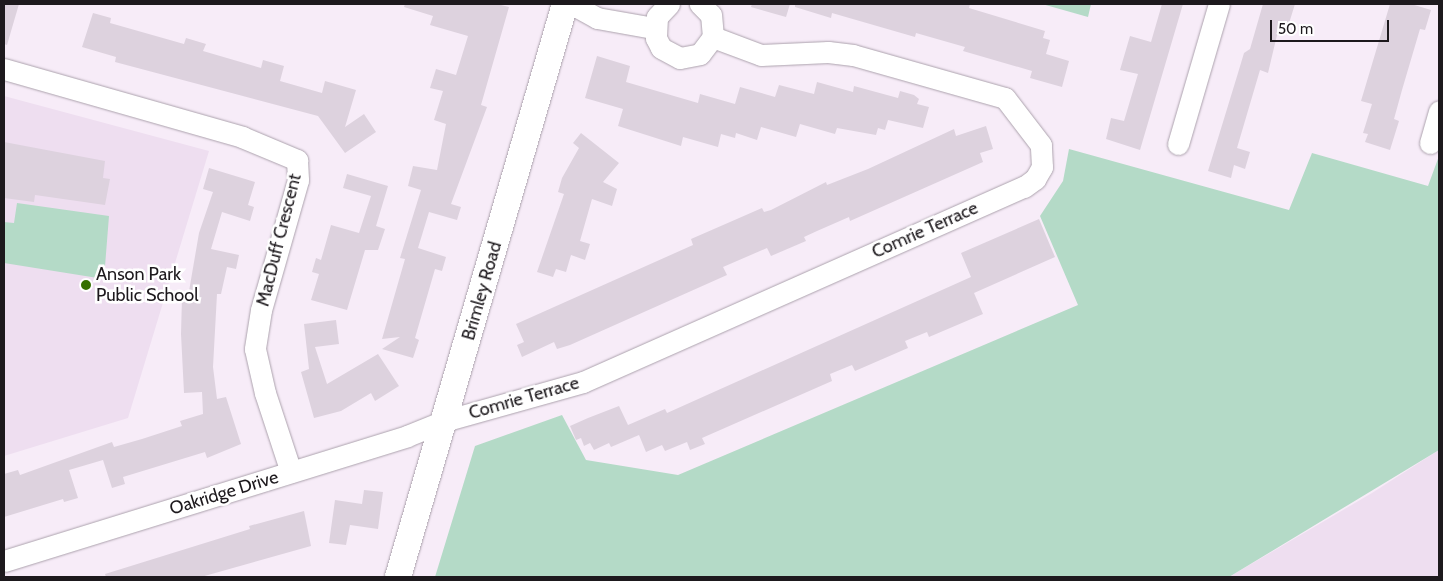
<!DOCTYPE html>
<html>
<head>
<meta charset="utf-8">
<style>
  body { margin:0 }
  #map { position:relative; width:1443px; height:581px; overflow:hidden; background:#f7ecf8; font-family:Cabin,sans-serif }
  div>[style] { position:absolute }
  .built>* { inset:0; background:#eedef0 }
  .green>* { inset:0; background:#b4dac7 }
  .building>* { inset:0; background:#ddd2de }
  .roads { filter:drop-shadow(0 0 1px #aca2ad) drop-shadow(0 0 1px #aca2ad) }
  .minor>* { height:21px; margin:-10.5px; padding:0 10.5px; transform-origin:10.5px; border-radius:10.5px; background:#fff }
  .major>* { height:26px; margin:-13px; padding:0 13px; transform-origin:13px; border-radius:13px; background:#fff }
  .dots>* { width:14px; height:14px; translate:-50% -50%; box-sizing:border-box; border:2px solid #fff; border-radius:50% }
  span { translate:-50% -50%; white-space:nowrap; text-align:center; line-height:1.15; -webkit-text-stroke:5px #fff; paint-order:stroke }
  .street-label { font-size:18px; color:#1d191d }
  .poi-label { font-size:18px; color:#1d191d }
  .left { translate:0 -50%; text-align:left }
  .frame { position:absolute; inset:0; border:5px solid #1d191d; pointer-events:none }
  .scale { position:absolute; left:1270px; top:20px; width:119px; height:22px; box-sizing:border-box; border:2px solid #1d191d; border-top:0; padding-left:6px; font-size:15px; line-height:18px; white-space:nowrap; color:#1d191d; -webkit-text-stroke:4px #fff; paint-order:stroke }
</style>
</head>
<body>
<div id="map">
  <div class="built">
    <i style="clip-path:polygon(4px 96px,209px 151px,128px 418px,4px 456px)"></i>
    <i style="clip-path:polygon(1439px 450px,1439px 577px,1229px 577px,1372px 493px)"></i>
  </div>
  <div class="green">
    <i style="clip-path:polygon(1042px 4px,1091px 4px,1088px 17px)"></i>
    <i style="clip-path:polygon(1069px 149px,1289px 210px,1312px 153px,1428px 186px,1439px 156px,1439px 450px,1229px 577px,435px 577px,475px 446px,562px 415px,586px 460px,678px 475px,1078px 305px,1040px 216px,1063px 181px)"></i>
    <i style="clip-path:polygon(17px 203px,109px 216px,104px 279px,4px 263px,4px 222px,14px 223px)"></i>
  </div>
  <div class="building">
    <i style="clip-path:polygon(4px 4px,19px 4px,7px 45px,4px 44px)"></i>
    <i style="clip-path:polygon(405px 4px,497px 4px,509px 7px,481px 105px,487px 107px,451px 204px,461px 207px,457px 220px,429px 212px,422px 235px,418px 248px,446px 257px,442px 271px,435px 269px,415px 338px,419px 340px,413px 358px,382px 349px,400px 337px,382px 339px,405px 259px,400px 258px,421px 190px,408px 186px,413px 166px,437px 170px,446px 124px,434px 120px,443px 91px,430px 88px,436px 69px,456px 75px,468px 36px,430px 25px,433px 16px,404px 7px)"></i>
    <i style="clip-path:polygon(752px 4px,790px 4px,786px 17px,751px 7px)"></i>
    <i style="clip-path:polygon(795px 4px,970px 4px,969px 8px,1045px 31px,1043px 38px,1050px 40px,1046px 54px,1069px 61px,1062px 87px,1030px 78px,1032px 71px,963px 51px,965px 47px,916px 33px,915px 37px,832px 13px,831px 18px,795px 7px)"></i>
    <i style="clip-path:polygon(1162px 4px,1183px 4px,1140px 150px,1106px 139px,1111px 118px,1124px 121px,1138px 74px,1120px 70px,1130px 36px,1151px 42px)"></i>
    <i style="clip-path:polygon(1263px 4px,1295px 4px,1286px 33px,1278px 31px,1268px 73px,1260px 70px,1237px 148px,1250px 152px,1245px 169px,1234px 165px,1231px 178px,1208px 171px,1238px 73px,1244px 53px,1250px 49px)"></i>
    <i style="clip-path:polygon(1390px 4px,1411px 4px,1431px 10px,1425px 30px,1420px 29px,1402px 90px,1394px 119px,1399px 121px,1390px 150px,1365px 142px,1368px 134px,1363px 133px,1372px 104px,1361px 101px)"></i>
    <i style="clip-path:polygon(93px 13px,111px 18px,110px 23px,184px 44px,186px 38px,206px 44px,203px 51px,261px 68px,263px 60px,284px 66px,280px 81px,322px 93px,325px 81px,356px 90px,345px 127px,364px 114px,376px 132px,345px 153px,318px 116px,115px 62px,116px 57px,82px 47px)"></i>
    <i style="clip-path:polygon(597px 56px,630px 66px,626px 82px,698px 103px,700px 94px,735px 104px,740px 87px,775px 97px,779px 85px,814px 94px,817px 82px,853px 92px,854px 86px,898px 98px,900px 91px,914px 95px,919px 99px,917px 104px,929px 107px,923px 128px,888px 120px,885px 130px,878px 128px,876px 135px,837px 128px,835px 134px,800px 124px,796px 137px,761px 127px,757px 140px,736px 133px,735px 138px,721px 134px,718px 147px,683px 137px,681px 146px,618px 126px,623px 109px,585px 98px)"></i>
    <i style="clip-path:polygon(986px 126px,993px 149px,980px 153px,983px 162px,850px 221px,849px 217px,817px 231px,804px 237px,806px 241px,771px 256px,767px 248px,723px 267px,727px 275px,570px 345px,557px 349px,554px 342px,522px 357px,517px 345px,524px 342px,516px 324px,693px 245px,691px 239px,730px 222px,762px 208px,764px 212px,771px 210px,826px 182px,827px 185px,868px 169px,954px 129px,956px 136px)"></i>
    <i style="clip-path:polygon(581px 133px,619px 163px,603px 182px,617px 189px,612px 206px,592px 199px,580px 241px,590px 244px,585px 260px,571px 255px,566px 272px,556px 269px,553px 277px,537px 272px,564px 194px,558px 192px,562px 178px,579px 148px,573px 143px)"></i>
    <i style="clip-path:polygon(4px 142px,105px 161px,103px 178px,110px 179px,105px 205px,35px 195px,34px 202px,4px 198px)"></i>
    <i style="clip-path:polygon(209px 168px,255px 182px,248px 205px,254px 207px,250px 221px,222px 212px,211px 249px,239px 255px,236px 269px,227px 267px,221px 294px,217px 294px,213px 367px,217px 399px,226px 397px,241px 444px,207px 458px,205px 452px,123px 477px,125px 484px,112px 488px,103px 460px,69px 470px,78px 498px,64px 502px,63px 499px,4px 517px,4px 474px,18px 470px,20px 475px,112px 442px,114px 447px,142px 439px,182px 426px,180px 421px,203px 414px,202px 392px,184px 393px,181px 334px,182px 297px,188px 297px,199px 233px,213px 192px,203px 189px)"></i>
    <i style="clip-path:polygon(347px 174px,388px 186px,376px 226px,385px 229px,378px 250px,365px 250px,347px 310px,311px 300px,319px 274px,312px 272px,316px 258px,321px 260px,331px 225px,359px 233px,371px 196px,343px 188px)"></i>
    <i style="clip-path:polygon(1039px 219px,1055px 257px,974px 293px,983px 314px,929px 337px,927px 332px,905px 341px,908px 348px,855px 371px,852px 365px,830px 374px,832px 381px,702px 438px,705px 444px,690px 450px,687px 442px,665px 451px,662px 445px,646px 452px,639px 435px,611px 447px,609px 443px,594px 450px,590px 443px,584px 446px,581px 438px,576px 440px,570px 426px,588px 418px,619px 406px,628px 425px,665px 409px,667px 413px,971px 277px,961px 253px)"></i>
    <i style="clip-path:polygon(336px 320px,339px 344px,315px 347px,327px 384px,378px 354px,399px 386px,375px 401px,371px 393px,341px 411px,314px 418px,301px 372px,309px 369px,304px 324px)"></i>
    <i style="clip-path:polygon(364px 490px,383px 492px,378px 529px,350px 525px,346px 545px,329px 543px,335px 500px,362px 504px)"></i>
    <i style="clip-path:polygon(304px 511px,311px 546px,201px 577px,106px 577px,105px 574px,250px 529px,249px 526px)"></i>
  </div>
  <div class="roads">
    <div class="minor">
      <i style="left:572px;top:4px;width:29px;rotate:29deg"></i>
      <i style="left:597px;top:18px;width:58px;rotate:10deg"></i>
      <i style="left:669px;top:4px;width:18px;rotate:133deg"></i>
      <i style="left:657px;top:17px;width:21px;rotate:93deg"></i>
      <i style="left:656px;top:38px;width:11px;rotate:63deg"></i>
      <i style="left:661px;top:48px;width:21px;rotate:28deg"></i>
      <i style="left:680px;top:58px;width:20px;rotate:-11deg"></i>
      <i style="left:700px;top:54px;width:21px;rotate:-53deg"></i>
      <i style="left:713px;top:37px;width:22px;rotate:-95deg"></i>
      <i style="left:711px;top:15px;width:16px;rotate:-135deg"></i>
      <i style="left:4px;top:69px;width:248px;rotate:15.9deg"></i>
      <i style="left:242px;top:137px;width:60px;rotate:22.7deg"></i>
      <i style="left:297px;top:160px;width:20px;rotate:87deg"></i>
      <i style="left:298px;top:180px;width:135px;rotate:105.9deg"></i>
      <i style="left:261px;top:310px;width:39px;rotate:99deg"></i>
      <i style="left:255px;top:349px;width:45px;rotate:77.2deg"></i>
      <i style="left:265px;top:393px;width:83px;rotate:71.8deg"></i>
      <i style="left:1430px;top:143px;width:33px;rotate:-74deg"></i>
      <i style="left:1178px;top:144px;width:146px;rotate:-73.7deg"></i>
      <i style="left:4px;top:561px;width:422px;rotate:-17.2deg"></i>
      <i style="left:407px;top:436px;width:40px;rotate:-22deg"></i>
      <i style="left:444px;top:421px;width:144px;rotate:-15.7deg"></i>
      <i style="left:583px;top:382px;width:482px;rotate:-23.9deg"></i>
      <i style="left:1024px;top:187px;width:14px;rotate:-36deg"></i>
      <i style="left:1035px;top:179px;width:14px;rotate:-60deg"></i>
      <i style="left:1042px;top:167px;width:22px;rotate:-93deg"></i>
      <i style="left:1041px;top:145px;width:59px;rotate:-127.5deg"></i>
      <i style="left:1005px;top:98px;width:158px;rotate:-164.2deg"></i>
      <i style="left:853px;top:55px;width:25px;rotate:-173deg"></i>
      <i style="left:828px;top:52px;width:67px;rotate:177.4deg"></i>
      <i style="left:761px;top:55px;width:51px;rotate:-159.4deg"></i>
    </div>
    <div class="major">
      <i style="left:398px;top:577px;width:597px;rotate:-73.75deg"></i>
    </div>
  </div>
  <div class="dots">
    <i style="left:86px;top:285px;background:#357000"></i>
  </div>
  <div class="street-label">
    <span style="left:925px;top:230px;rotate:-24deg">Comrie Terrace</span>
    <span style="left:279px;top:240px;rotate:-76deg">MacDuff Crescent</span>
    <span style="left:482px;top:291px;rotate:-74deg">Brimley Road</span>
    <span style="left:524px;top:398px;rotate:-16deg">Comrie Terrace</span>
    <span style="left:224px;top:493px;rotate:-17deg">Oakridge Drive</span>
  </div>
  <div class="poi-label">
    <span class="left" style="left:96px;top:285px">Anson Park<br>Public School</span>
  </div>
  <div class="frame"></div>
  <div class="scale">50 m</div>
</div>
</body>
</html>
